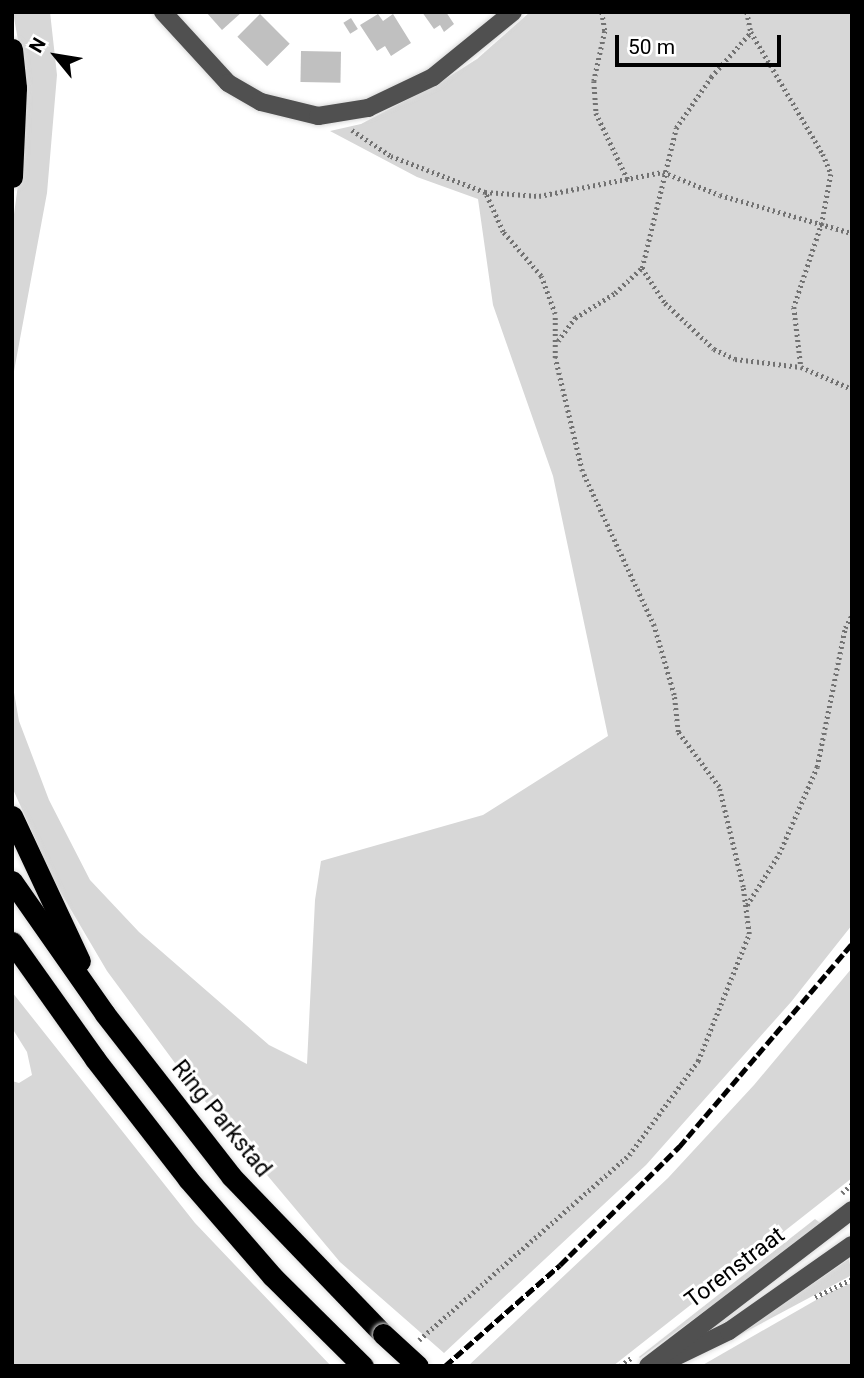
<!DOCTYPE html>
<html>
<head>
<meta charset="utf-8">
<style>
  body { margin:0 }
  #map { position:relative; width:864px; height:1378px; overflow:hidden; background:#fff; font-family:Roboto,sans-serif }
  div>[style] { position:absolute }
  .green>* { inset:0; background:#d7d7d7 }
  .building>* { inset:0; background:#c0c0c0; transform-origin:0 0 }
  .path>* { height:4.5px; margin-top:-2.25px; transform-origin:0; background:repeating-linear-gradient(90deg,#727272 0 2px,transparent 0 5.5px) }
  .roads { filter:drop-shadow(0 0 2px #dbdbdb) drop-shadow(0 0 2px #dbdbdb) }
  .minor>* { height:18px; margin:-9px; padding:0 9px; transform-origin:9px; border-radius:9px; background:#505050 }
  .highway>* { height:21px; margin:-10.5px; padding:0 10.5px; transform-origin:10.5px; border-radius:10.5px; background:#000 }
  .rail>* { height:5px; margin-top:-2.5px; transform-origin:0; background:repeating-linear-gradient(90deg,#000 0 10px,transparent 0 13.5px) }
  .bridges { filter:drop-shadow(0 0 2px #dbdbdb) drop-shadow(0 0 2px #dbdbdb) }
  .highway-bridge>* { height:21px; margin:-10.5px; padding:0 10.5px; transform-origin:10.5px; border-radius:10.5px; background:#000 }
  span { translate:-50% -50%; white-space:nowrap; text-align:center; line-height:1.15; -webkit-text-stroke:6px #fff; paint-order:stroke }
  .street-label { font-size:23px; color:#000 }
  .frame { position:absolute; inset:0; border:14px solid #000; pointer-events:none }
  .north { position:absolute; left:21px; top:21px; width:70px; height:70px; -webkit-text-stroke:5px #fff; paint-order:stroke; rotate:300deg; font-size:19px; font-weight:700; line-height:28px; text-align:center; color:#000 }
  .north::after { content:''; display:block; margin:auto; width:24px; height:32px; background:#000; clip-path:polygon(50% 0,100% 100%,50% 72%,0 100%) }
  .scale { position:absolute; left:615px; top:35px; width:166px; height:32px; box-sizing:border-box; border:4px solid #000; border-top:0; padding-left:9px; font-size:21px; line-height:24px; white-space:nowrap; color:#000; -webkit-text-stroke:5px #fff; paint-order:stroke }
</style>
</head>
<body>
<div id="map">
  <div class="green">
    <i style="clip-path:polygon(13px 12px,50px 12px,57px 75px,47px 193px,12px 382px,12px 229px,22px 155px,22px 63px)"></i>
    <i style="clip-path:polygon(530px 12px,852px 12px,852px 925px,791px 1002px,646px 1165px,444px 1353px,340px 1262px,189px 1082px,107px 971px,54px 881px,12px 787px,12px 681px,19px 721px,49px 800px,90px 880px,139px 932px,269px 1045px,307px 1064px,315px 900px,321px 861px,483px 815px,608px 736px,553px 476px,493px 305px,478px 199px,417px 177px,330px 131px,361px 124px,439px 83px,477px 59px)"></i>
    <i style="clip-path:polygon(852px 968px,852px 1178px,613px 1366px,468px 1366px,668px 1178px,754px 1085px)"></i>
    <i style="clip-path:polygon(12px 992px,195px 1223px,331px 1366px,12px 1366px,12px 1081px,19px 1083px,32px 1075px,27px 1052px,12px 1028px)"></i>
    <i style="clip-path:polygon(815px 1219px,823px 1225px,640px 1358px,639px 1357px)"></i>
    <i style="clip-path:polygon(849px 1259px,852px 1275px,736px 1337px,736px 1336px)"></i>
    <i style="clip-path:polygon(852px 1283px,852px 1366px,701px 1366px,830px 1292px)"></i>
  </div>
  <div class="building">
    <i style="clip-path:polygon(206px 12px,242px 12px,222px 30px)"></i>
    <i style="clip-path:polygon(422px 12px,446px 12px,454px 24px,444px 32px,440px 25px,434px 29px)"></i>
    <i style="left:260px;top:14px;width:42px;height:32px;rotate:45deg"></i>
    <i style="clip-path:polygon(378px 14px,383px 21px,393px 14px,411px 43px,391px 56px,385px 46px,377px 51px,360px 25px)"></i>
    <i style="left:351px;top:18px;width:13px;height:9px;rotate:58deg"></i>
    <i style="left:301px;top:51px;width:40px;height:31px;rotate:1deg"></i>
  </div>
  <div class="path">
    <i style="left:602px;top:12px;width:19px;rotate:81deg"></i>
    <i style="left:605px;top:31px;width:51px;rotate:102.4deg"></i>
    <i style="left:594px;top:81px;width:32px;rotate:86deg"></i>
    <i style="left:596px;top:113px;width:74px;rotate:64.5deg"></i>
    <i style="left:747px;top:12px;width:20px;rotate:79deg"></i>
    <i style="left:751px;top:32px;width:142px;rotate:59.5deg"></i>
    <i style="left:823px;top:154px;width:22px;rotate:68deg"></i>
    <i style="left:831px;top:174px;width:50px;rotate:100.4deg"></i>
    <i style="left:822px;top:223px;width:89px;rotate:108.4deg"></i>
    <i style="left:794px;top:307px;width:60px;rotate:83.3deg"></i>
    <i style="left:352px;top:130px;width:47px;rotate:33.7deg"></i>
    <i style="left:391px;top:156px;width:101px;rotate:21deg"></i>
    <i style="left:485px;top:192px;width:54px;rotate:4.2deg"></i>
    <i style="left:539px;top:196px;width:126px;rotate:-11deg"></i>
    <i style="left:663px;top:172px;width:61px;rotate:22deg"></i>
    <i style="left:720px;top:195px;width:137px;rotate:16.1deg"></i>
    <i style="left:642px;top:268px;width:42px;rotate:56.7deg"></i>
    <i style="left:665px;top:303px;width:67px;rotate:43.2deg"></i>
    <i style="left:714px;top:349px;width:23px;rotate:25deg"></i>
    <i style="left:735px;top:359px;width:66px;rotate:6.9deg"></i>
    <i style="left:801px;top:367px;width:56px;rotate:23.3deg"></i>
    <i style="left:558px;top:341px;width:29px;rotate:-54deg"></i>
    <i style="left:575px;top:318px;width:47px;rotate:-32deg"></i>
    <i style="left:615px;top:293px;width:37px;rotate:-43deg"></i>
    <i style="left:642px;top:268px;width:144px;rotate:-76.3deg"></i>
    <i style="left:676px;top:128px;width:62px;rotate:-55.5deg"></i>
    <i style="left:711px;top:77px;width:60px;rotate:-48.4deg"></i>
    <i style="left:747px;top:905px;width:60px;rotate:-57.9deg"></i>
    <i style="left:779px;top:854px;width:95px;rotate:-66.4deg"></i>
    <i style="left:817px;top:767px;width:142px;rotate:-78.6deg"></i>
    <i style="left:845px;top:628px;width:15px;rotate:-62deg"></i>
    <i style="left:842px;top:1193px;width:13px;rotate:-42deg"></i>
    <i style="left:815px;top:1297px;width:41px;rotate:-25.9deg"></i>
    <i style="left:419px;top:1340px;width:280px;rotate:-41.4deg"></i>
    <i style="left:629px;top:1155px;width:117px;rotate:-53.7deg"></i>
    <i style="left:698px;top:1061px;width:137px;rotate:-68.1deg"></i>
    <i style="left:749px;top:934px;width:47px;rotate:-97.3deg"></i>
    <i style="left:743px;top:887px;width:103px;rotate:-103.5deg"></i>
    <i style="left:719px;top:787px;width:69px;rotate:-126.7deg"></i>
    <i style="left:678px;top:732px;width:37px;rotate:-96deg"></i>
    <i style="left:674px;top:695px;width:72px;rotate:-106.2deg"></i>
    <i style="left:654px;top:626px;width:171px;rotate:-114.9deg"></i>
    <i style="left:582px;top:471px;width:116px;rotate:-103.4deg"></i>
    <i style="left:555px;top:358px;width:44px;rotate:-90deg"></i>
    <i style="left:555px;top:314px;width:40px;rotate:-110.2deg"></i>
    <i style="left:541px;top:276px;width:58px;rotate:-130.8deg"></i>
    <i style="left:503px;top:232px;width:44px;rotate:-114.2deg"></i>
    <i style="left:620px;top:1366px;width:14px;rotate:-36deg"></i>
  </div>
  <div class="roads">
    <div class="minor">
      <i style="left:163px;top:12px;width:96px;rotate:47.5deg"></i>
      <i style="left:228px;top:83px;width:38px;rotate:30deg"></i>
      <i style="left:261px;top:102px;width:59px;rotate:13.8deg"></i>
      <i style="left:318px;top:116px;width:51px;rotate:-9.1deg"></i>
      <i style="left:368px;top:108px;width:72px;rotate:-25.5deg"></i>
      <i style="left:433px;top:77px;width:103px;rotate:-39.1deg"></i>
      <i style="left:663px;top:1363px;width:73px;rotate:-25.9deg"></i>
      <i style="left:729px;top:1331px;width:150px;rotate:-35deg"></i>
      <i style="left:648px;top:1366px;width:257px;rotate:-37.4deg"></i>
    </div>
    <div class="highway">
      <i style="left:12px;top:49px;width:39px;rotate:84deg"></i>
      <i style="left:16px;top:88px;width:89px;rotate:92.6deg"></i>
      <i style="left:12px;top:816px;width:160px;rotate:64.9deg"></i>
      <i style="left:12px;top:881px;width:162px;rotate:55deg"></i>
      <i style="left:105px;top:1014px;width:205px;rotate:52.1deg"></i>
      <i style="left:231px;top:1176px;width:219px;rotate:46.1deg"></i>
      <i style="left:12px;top:942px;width:143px;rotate:54.6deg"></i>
      <i style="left:95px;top:1059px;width:152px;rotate:52.2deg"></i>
      <i style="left:188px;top:1179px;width:128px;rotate:49.1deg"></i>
      <i style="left:272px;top:1276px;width:128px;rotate:44.7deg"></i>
    </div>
  </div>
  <div class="rail">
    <i style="left:445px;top:1366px;width:153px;rotate:-41.3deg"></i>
    <i style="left:560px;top:1265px;width:168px;rotate:-44.8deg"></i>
    <i style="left:679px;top:1147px;width:267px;rotate:-49.6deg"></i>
  </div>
  <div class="bridges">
    <div class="highway-bridge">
      <i style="left:383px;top:1334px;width:47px;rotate:42.4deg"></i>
    </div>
  </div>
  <div class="street-label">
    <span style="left:221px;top:1119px;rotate:51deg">Ring Parkstad</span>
    <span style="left:735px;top:1268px;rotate:-37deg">Torenstraat</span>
  </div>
  <div class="frame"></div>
  <div class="north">N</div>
  <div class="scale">50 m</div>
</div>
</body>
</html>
